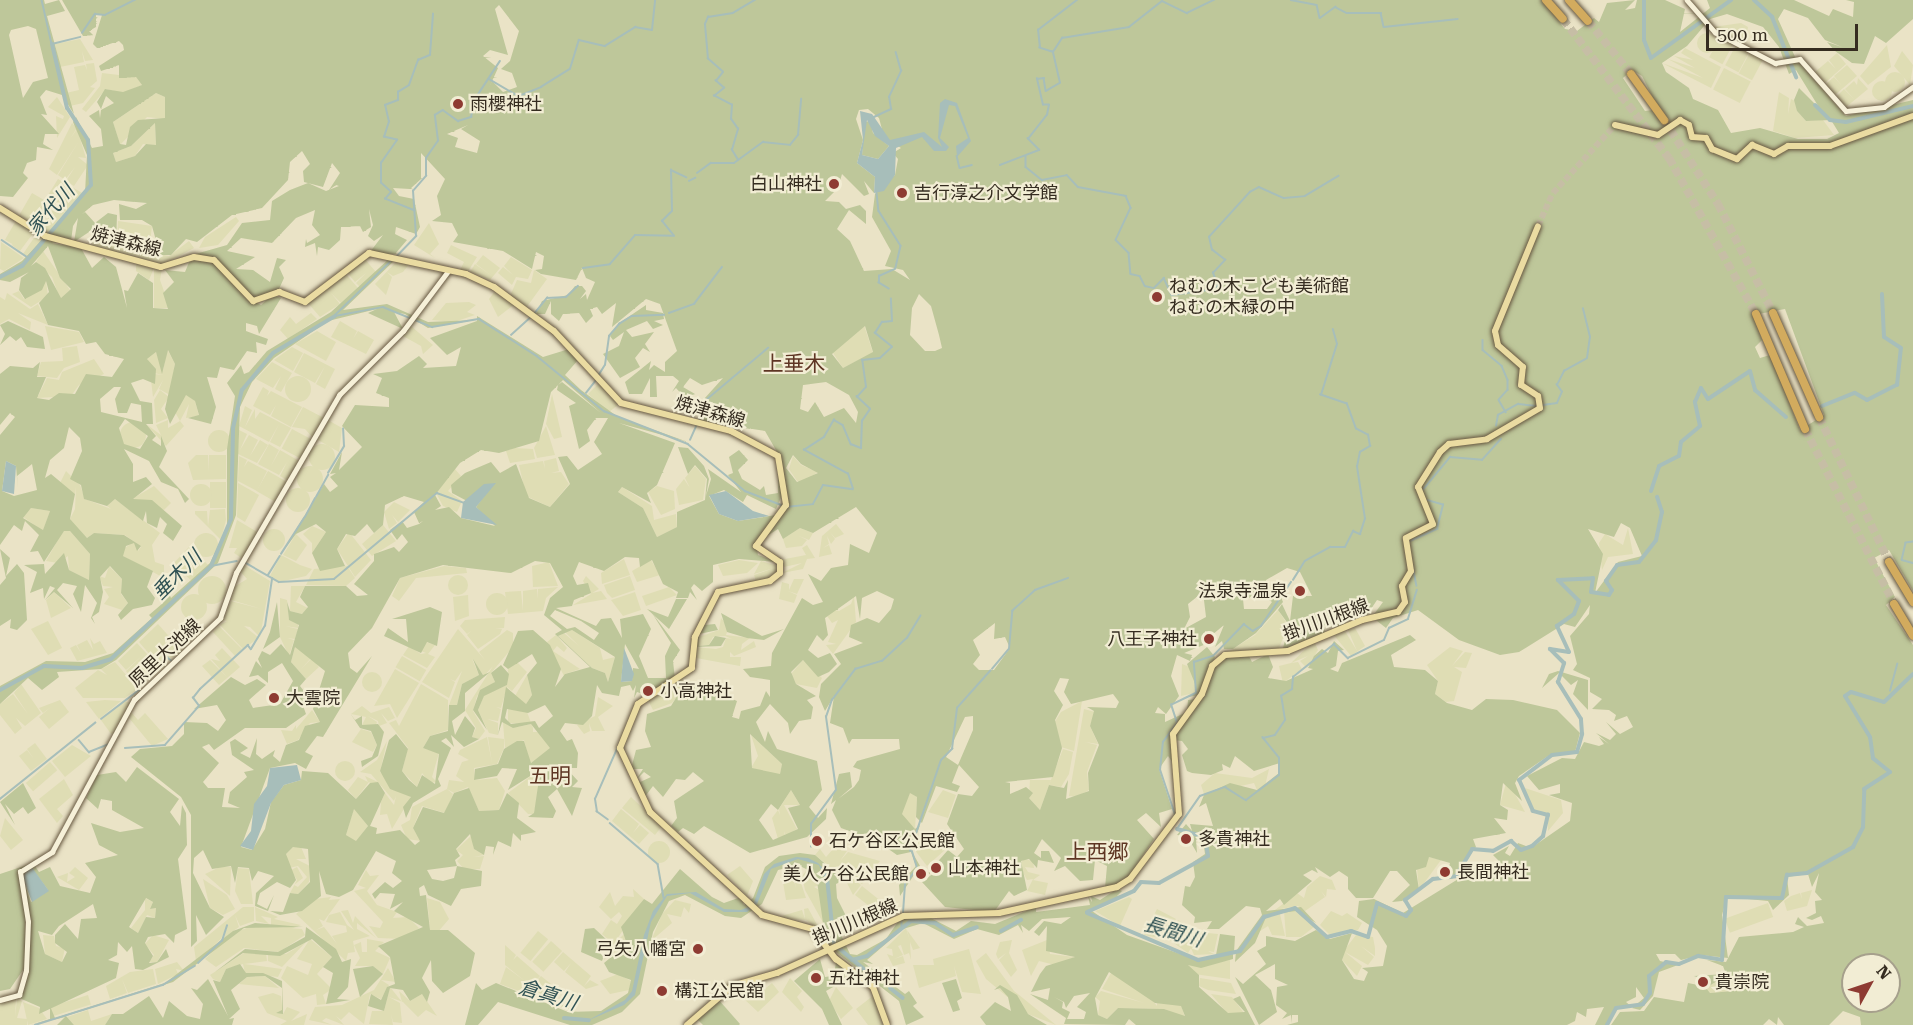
<!DOCTYPE html>
<html>
<head>
<meta charset="utf-8">
<style>
  body { margin:0 }
  #map { position:relative; width:1913px; height:1025px; overflow:hidden; background:#eae3c6; font-family:"Roboto Serif","Noto Sans JP",serif }
  div>[style] { position:absolute }
  .farmland>* { inset:0; background:#dfddb4; transform-origin:0 0 }
  .round { border-radius:50% }
  .green>* { inset:0; background:#bec79a }
  .water>* { inset:0; background:#a7beba }
  .stream>* { height:1.5px; margin:-0.75px; padding:0 0.75px; transform-origin:0.75px; border-radius:0.75px; background:#a7beba }
  .river>* { height:4px; margin:-2px; padding:0 2px; transform-origin:2px; border-radius:2px; background:#a7beba }
  .primary-tunnel>* { height:6px; margin-top:-3px; transform-origin:0; background:repeating-linear-gradient(90deg,#c6bea5 0 6px,transparent 0 9px) }
  .highway-tunnel>* { height:8px; margin-top:-4px; transform-origin:0; background:repeating-linear-gradient(90deg,#c6bea5 0 8px,transparent 0 12px) }
  .roads { filter:drop-shadow(0 0 2px #665740) drop-shadow(0 0 2px #665740) }
  .secondary>* { height:4.5px; margin:-2.25px; padding:0 2.25px; transform-origin:2.25px; border-radius:2.25px; background:#f6f0d8 }
  .primary>* { height:6px; margin:-3px; padding:0 3px; transform-origin:3px; border-radius:3px; background:#eadba1 }
  .highway>* { height:8px; margin:-4px; padding:0 4px; transform-origin:4px; border-radius:4px; background:#d2ab5e }
  .dots>* { width:16px; height:16px; translate:-50% -50%; box-sizing:border-box; border:3px solid #f2edd4; border-radius:50% }
  span { translate:-50% -50%; white-space:nowrap; text-align:center; line-height:1.15; -webkit-text-stroke:4.5px #f2edd4; paint-order:stroke }
  .poi-label { font-size:18px; color:#352c20 }
  .left { translate:0 -50%; text-align:left }
  .right { translate:-100% -50%; text-align:right }
  .street-label { font-size:18px; color:#352c20 }
  .water-label { font-size:20px; color:#305254; font-style:italic }
  .quarter-label { font-size:21px; color:#5e3523 }
  .north { position:absolute; left:1841px; top:953px; width:60px; height:60px; box-sizing:border-box; background:#f2edd4; border:2px solid #a6a08c; border-radius:50%; rotate:50deg; font-size:16px; font-weight:700; line-height:24px; text-align:center; color:#352c20 }
  .north::after { content:''; display:block; margin:auto; width:21px; height:27px; background:#8e3b32; clip-path:polygon(50% 0,100% 100%,50% 72%,0 100%) }
  .scale { position:absolute; left:1706px; top:24px; width:152px; height:27px; box-sizing:border-box; border:3px solid #352c20; border-top:0; padding-left:8px; font-size:18px; line-height:21px; white-space:nowrap; color:#352c20; -webkit-text-stroke:4px #f2edd4; paint-order:stroke }
</style>
</head>
<body>
<div id="map">
  <div class="farmland">
    <i style="clip-path:polygon(1741px 23px,1748px 27px,1745px 43px,1734px 38px,1736px 33px,1733px 38px,1713px 27px)"></i>
    <i class="round" style="left:1697px;top:33px;width:20px;height:20px"></i>
    <i style="left:1720px;top:37px;width:15px;height:23px;rotate:28deg"></i>
    <i style="clip-path:polygon(80px 39px,93px 60px,85px 61px,82px 51px,84px 62px,60px 67px,55px 44px)"></i>
    <i style="left:1736px;top:45px;width:15px;height:23px;rotate:28deg"></i>
    <i style="clip-path:polygon(1887px 45px,1891px 67px,1868px 85px,1860px 76px)"></i>
    <i style="clip-path:polygon(1685px 48px,1721px 67px,1711px 88px,1662px 63px,1703px 78px,1668px 59px,1695px 68px,1674px 56px,1693px 60px,1681px 53px)"></i>
    <i style="clip-path:polygon(1902px 51px,1913px 65px,1910px 85px,1894px 66px)"></i>
    <i style="left:1750px;top:52px;width:15px;height:24px;rotate:28deg"></i>
    <i style="clip-path:polygon(1837px 53px,1846px 64px,1825px 83px,1815px 72px,1828px 61px,1836px 69px,1829px 60px)"></i>
    <i style="clip-path:polygon(94px 63px,97px 81px,90px 87px,95px 88px,83px 103px,70px 106px,66px 93px,79px 90px,74px 67px,85px 65px,87px 70px,86px 64px)"></i>
    <i style="clip-path:polygon(1847px 65px,1857px 76px,1835px 95px,1826px 84px,1834px 77px,1842px 86px,1834px 76px)"></i>
    <i style="left:1724px;top:68px;width:30px;height:24px;rotate:27deg"></i>
    <i class="round" style="left:1885px;top:72px;width:20px;height:20px"></i>
    <i style="clip-path:polygon(102px 73px,136px 77px,142px 85px,123px 93px,106px 89px,86px 112px,82px 109px,100px 86px)"></i>
    <i style="clip-path:polygon(1858px 78px,1868px 89px,1846px 107px,1837px 96px,1844px 89px,1854px 99px,1845px 89px,1854px 81px,1857px 85px)"></i>
    <i class="round" style="left:1872px;top:81px;width:20px;height:20px"></i>
    <i style="clip-path:polygon(1779px 92px,1789px 98px,1788px 114px,1791px 99px,1799px 103px,1797px 111px,1806px 121px,1823px 120px,1834px 135px,1795px 138px,1773px 131px)"></i>
    <i style="clip-path:polygon(156px 93px,165px 97px,165px 119px,147px 117px,120px 145px,113px 122px)"></i>
    <i style="clip-path:polygon(57px 97px,70px 117px,57px 138px,56px 116px,63px 119px,64px 116px,48px 107px)"></i>
    <i style="clip-path:polygon(72px 123px,77px 128px,70px 139px,77px 129px,86px 158px,78px 157px,88px 165px,74px 186px,66px 181px,75px 167px,65px 180px,58px 175px,79px 141px,57px 175px,49px 169px)"></i>
    <i style="clip-path:polygon(155px 123px,156px 145px,143px 144px,135px 156px,116px 162px,113px 153px,131px 146px)"></i>
    <i style="clip-path:polygon(58px 179px,84px 194px,67px 213px,62px 210px,69px 199px,62px 210px,45px 200px)"></i>
    <i style="left:32px;top:193px;width:14px;height:54px;rotate:30deg"></i>
    <i style="left:45px;top:201px;width:10px;height:55px;rotate:37deg"></i>
    <i style="clip-path:polygon(55px 207px,67px 214px,26px 256px,23px 254px)"></i>
    <i style="clip-path:polygon(236px 217px,239px 221px,218px 245px,199px 248px,205px 237px)"></i>
    <i style="clip-path:polygon(118px 221px,152px 226px,149px 252px,169px 256px,189px 241px,194px 248px,162px 265px,118px 254px,118px 248px,117px 254px,92px 247px,93px 241px,119px 248px,137px 249px,117px 246px)"></i>
    <i style="clip-path:polygon(429px 223px,439px 244px,430px 254px,435px 258px,414px 245px)"></i>
    <i style="clip-path:polygon(1px 242px,24px 258px,4px 271px,0 269px)"></i>
    <i style="clip-path:polygon(451px 245px,477px 257px,467px 273px,460px 270px,464px 262px,447px 253px)"></i>
    <i style="clip-path:polygon(43px 251px,70px 290px,60px 299px,52px 277px,36px 262px)"></i>
    <i style="clip-path:polygon(483px 255px,500px 268px,490px 280px,470px 272px,475px 264px,492px 276px,476px 264px)"></i>
    <i style="clip-path:polygon(363px 257px,376px 272px,360px 287px,356px 283px,366px 273px,355px 282px,346px 271px)"></i>
    <i style="clip-path:polygon(511px 257px,532px 270px,528px 279px,516px 277px,512px 285px,498px 273px,503px 267px,513px 275px,504px 266px)"></i>
    <i style="clip-path:polygon(398px 260px,410px 263px,403px 272px,393px 276px,387px 272px,392px 277px,386px 295px,375px 284px)"></i>
    <i style="clip-path:polygon(136px 262px,162px 268px,160px 280px,170px 308px,154px 308px,154px 268px,149px 280px,136px 271px)"></i>
    <i style="clip-path:polygon(534px 270px,547px 279px,526px 308px,510px 296px,517px 280px,531px 283px)"></i>
    <i style="clip-path:polygon(344px 272px,358px 288px,341px 303px,331px 293px,340px 304px,320px 317px,308px 303px,326px 288px,330px 293px,326px 287px)"></i>
    <i style="clip-path:polygon(46px 281px,48px 296px,31px 307px,12px 294px,19px 291px,24px 299px)"></i>
    <i style="clip-path:polygon(495px 291px,515px 304px,498px 317px,489px 299px)"></i>
    <i style="clip-path:polygon(7px 293px,30px 309px,38px 304px,48px 325px,18px 313px,31px 322px,30px 330px,9px 319px,0 324px,0 297px,5px 300px)"></i>
    <i style="clip-path:polygon(469px 302px,476px 305px,467px 312px,475px 315px,454px 322px,432px 320px,446px 303px)"></i>
    <i style="clip-path:polygon(311px 313px,317px 319px,288px 339px,280px 330px,290px 317px,296px 324px)"></i>
    <i style="clip-path:polygon(340px 321px,357px 331px,353px 339px,358px 331px,374px 340px,366px 354px,331px 337px)"></i>
    <i style="clip-path:polygon(864px 325px,873px 353px,843px 368px,827px 344px,843px 326px)"></i>
    <i style="clip-path:polygon(45px 326px,79px 332px,84px 342px,51px 350px)"></i>
    <i style="clip-path:polygon(411px 326px,433px 345px,423px 354px,421px 346px,403px 336px)"></i>
    <i style="clip-path:polygon(317px 331px,336px 342px,326px 361px,295px 344px)"></i>
    <i style="clip-path:polygon(77px 346px,80px 362px,64px 368px,57px 378px,37px 376px,41px 362px,63px 361px,62px 348px)"></i>
    <i style="clip-path:polygon(292px 347px,303px 353px,293px 371px,274px 360px)"></i>
    <i style="clip-path:polygon(167px 349px,175px 364px,170px 395px,159px 389px,163px 380px,153px 397px,151px 380px,154px 374px,163px 375px,154px 373px,147px 359px,156px 352px,163px 371px)"></i>
    <i style="clip-path:polygon(304px 353px,335px 369px,325px 389px,316px 384px,325px 366px,315px 383px,294px 372px)"></i>
    <i style="clip-path:polygon(94px 359px,104px 374px,79px 385px,71px 396px,37px 398px,47px 378px,59px 380px,62px 372px)"></i>
    <i style="clip-path:polygon(272px 362px,292px 373px,281px 392px,275px 389px,281px 376px,273px 388px,256px 379px)"></i>
    <i class="round" style="left:285px;top:376px;width:26px;height:26px"></i>
    <i style="clip-path:polygon(600px 382px,618px 405px,609px 412px,588px 394px)"></i>
    <i style="clip-path:polygon(263px 387px,269px 391px,267px 396px,271px 391px,302px 407px,291px 427px,271px 416px,276px 405px,270px 415px,253px 406px)"></i>
    <i style="clip-path:polygon(160px 390px,169px 397px,161px 409px,168px 418px,156px 423px,154px 400px)"></i>
    <i style="clip-path:polygon(186px 394px,195px 401px,199px 416px,186px 418px,189px 404px,180px 421px,184px 426px,166px 446px,146px 424px,161px 435px,156px 425px,168px 420px,168px 428px,180px 421px,175px 412px)"></i>
    <i style="clip-path:polygon(552px 394px,562px 437px,554px 439px,546px 424px)"></i>
    <i style="clip-path:polygon(245px 406px,252px 410px,245px 427px,255px 409px,255px 419px,260px 412px,291px 428px,280px 447px,270px 442px,279px 424px,269px 442px,239px 426px)"></i>
    <i style="clip-path:polygon(303px 407px,324px 418px,313px 438px,305px 429px,292px 427px)"></i>
    <i style="clip-path:polygon(328px 420px,342px 428px,339px 452px,318px 440px)"></i>
    <i class="round" style="left:120px;top:422px;width:26px;height:26px"></i>
    <i style="clip-path:polygon(546px 426px,555px 455px,537px 458px,534px 448px)"></i>
    <i style="left:292px;top:429px;width:24px;height:22px;rotate:28deg"></i>
    <i class="round" style="left:208px;top:430px;width:22px;height:22px"></i>
    <i style="clip-path:polygon(239px 430px,247px 434px,240px 450px,249px 435px,258px 440px,250px 456px,260px 440px,268px 445px,257px 463px,238px 454px)"></i>
    <i style="clip-path:polygon(269px 444px,279px 450px,271px 466px,280px 450px,301px 462px,290px 482px,280px 476px,287px 462px,279px 475px,258px 464px)"></i>
    <i class="round" style="left:309px;top:444px;width:26px;height:26px"></i>
    <i style="clip-path:polygon(514px 448px,533px 449px,535px 459px,510px 463px,506px 451px)"></i>
    <i style="clip-path:polygon(196px 455px,208px 455px,208px 472px,209px 455px,226px 455px,226px 479px,193px 480px,188px 463px)"></i>
    <i style="clip-path:polygon(239px 456px,247px 460px,244px 467px,248px 461px,267px 471px,257px 491px,238px 481px)"></i>
    <i style="clip-path:polygon(793px 456px,801px 465px,818px 472px,802px 483px,797px 481px,789px 469px)"></i>
    <i style="clip-path:polygon(556px 458px,559px 471px,551px 473px,561px 472px,569px 484px,550px 507px,526px 496px,519px 465px,543px 461px,545px 469px,544px 461px)"></i>
    <i style="clip-path:polygon(695px 466px,706px 479px,703px 500px,679px 505px,676px 489px,684px 479px,690px 488px,685px 478px)"></i>
    <i class="round" style="left:297px;top:466px;width:26px;height:26px"></i>
    <i style="clip-path:polygon(454px 468px,461px 476px,448px 491px,462px 501px,457px 512px,443px 506px,436px 493px)"></i>
    <i style="clip-path:polygon(66px 471px,80px 485px,85px 499px,111px 509px,107px 506px,115px 499px,160px 533px,152px 545px,155px 562px,164px 565px,164px 578px,123px 556px,123px 549px,134px 542px,138px 551px,141px 547px,125px 535px,94px 533px,87px 538px,75px 527px,70px 519px,75px 509px,76px 487px,75px 494px,59px 485px)"></i>
    <i style="left:268px;top:471px;width:24px;height:23px;rotate:30deg"></i>
    <i style="left:210px;top:482px;width:16px;height:26px"></i>
    <i style="clip-path:polygon(238px 483px,259px 495px,245px 522px,237px 517px)"></i>
    <i class="round" style="left:190px;top:484px;width:22px;height:22px"></i>
    <i style="clip-path:polygon(154px 486px,171px 503px,164px 510px,132px 499px)"></i>
    <i style="clip-path:polygon(657px 486px,674px 491px,675px 509px,661px 515px,648px 492px)"></i>
    <i style="clip-path:polygon(622px 487px,652px 506px,654px 520px,676px 514px,677px 527px,657px 537px,643px 508px,618px 492px)"></i>
    <i class="round" style="left:286px;top:488px;width:24px;height:24px"></i>
    <i style="clip-path:polygon(394px 502px,410px 510px,398px 522px,392px 515px,397px 523px,389px 529px,384px 512px)"></i>
    <i style="clip-path:polygon(31px 508px,50px 511px,43px 531px,23px 517px)"></i>
    <i style="clip-path:polygon(225px 509px,226px 520px,221px 540px,195px 514px,195px 511px,207px 511px,208px 526px,210px 510px)"></i>
    <i style="clip-path:polygon(237px 520px,259px 533px,243px 559px,234px 553px,237px 548px,229px 548px)"></i>
    <i style="clip-path:polygon(836px 524px,844px 534px,835px 538px,830px 532px,835px 539px,831px 544px,827px 536px,829px 544px,823px 548px,829px 545px,832px 554px,819px 557px,822px 536px)"></i>
    <i style="clip-path:polygon(383px 525px,396px 541px,372px 556px,362px 544px)"></i>
    <i style="clip-path:polygon(312px 526px,326px 532px,312px 553px,312px 543px,303px 534px)"></i>
    <i style="clip-path:polygon(800px 528px,813px 533px,809px 540px,799px 536px,807px 540px,802px 546px,786px 548px,783px 539px)"></i>
    <i style="clip-path:polygon(1628px 528px,1633px 554px,1608px 557px,1602px 570px,1599px 543px,1605px 534px,1623px 545px)"></i>
    <i class="round" style="left:263px;top:529px;width:22px;height:22px"></i>
    <i style="clip-path:polygon(63px 531px,70px 531px,90px 554px,89px 580px,69px 570px,68px 556px,58px 563px,46px 561px)"></i>
    <i style="clip-path:polygon(349px 532px,371px 560px,355px 577px,337px 549px)"></i>
    <i class="round" style="left:194px;top:533px;width:24px;height:24px"></i>
    <i style="clip-path:polygon(296px 534px,307px 545px,296px 561px,283px 555px)"></i>
    <i style="clip-path:polygon(807px 545px,815px 558px,807px 559px,803px 569px,782px 573px,802px 563px,784px 567px,780px 560px,806px 555px,802px 548px)"></i>
    <i style="left:189px;top:547px;width:26px;height:23px;rotate:43deg"></i>
    <i style="clip-path:polygon(281px 555px,300px 565px,312px 569px,306px 576px,279px 582px,270px 576px)"></i>
    <i style="clip-path:polygon(624px 559px,630px 575px,602px 584px,601px 573px)"></i>
    <i style="clip-path:polygon(651px 560px,660px 575px,637px 582px,632px 571px)"></i>
    <i style="clip-path:polygon(739px 560px,758px 563px,747px 573px,723px 576px,718px 565px)"></i>
    <i style="clip-path:polygon(761px 561px,780px 567px,774px 577px,756px 581px,754px 575px,774px 568px,754px 574px)"></i>
    <i style="clip-path:polygon(549px 562px,558px 586px,533px 587px,532px 566px)"></i>
    <i style="clip-path:polygon(244px 565px,270px 581px,260px 637px,250px 627px,244px 626px,259px 638px,243px 649px,220px 625px,227px 621px,223px 620px,231px 601px,262px 609px,231px 600px,234px 587px,247px 579px,240px 571px)"></i>
    <i style="clip-path:polygon(109px 566px,122px 579px,121px 594px,128px 603px,122px 610px,104px 604px,109px 597px,104px 589px,113px 587px,103px 586px,99px 576px,105px 578px)"></i>
    <i style="clip-path:polygon(347px 566px,355px 578px,346px 586px,306px 585px,314px 569px)"></i>
    <i style="clip-path:polygon(444px 566px,466px 568px,467px 573px,416px 578px,399px 601px,392px 596px,400px 578px)"></i>
    <i class="round" style="left:448px;top:575px;width:20px;height:20px"></i>
    <i style="clip-path:polygon(586px 576px,599px 589px,592px 593px,601px 591px,607px 599px,573px 605px,591px 594px,583px 581px)"></i>
    <i style="clip-path:polygon(630px 576px,635px 590px,612px 598px,607px 593px,604px 585px)"></i>
    <i class="round" style="left:198px;top:576px;width:28px;height:28px"></i>
    <i style="clip-path:polygon(794px 579px,804px 579px,797px 594px,788px 591px,797px 595px,794px 603px,779px 599px,782px 582px,789px 584px,789px 590px)"></i>
    <i style="clip-path:polygon(291px 586px,305px 586px,296px 602px,308px 608px,302px 614px,290px 611px)"></i>
    <i style="clip-path:polygon(558px 587px,546px 598px,543px 611px,508px 614px,505px 592px,521px 591px,523px 611px,523px 591px,537px 589px,538px 599px,538px 589px)"></i>
    <i style="clip-path:polygon(669px 587px,677px 595px,646px 606px,642px 596px)"></i>
    <i style="clip-path:polygon(54px 592px,71px 608px,51px 618px,46px 600px)"></i>
    <i style="clip-path:polygon(635px 592px,641px 610px,623px 616px,611px 600px)"></i>
    <i class="round" style="left:486px;top:593px;width:22px;height:22px"></i>
    <i class="round" style="left:181px;top:594px;width:26px;height:26px"></i>
    <i style="clip-path:polygon(468px 595px,469px 616px,455px 621px,453px 597px)"></i>
    <i style="clip-path:polygon(854px 596px,856px 622px,833px 654px,826px 645px,836px 644px,828px 642px,838px 620px,832px 623px,827px 616px,831px 609px,839px 611px,851px 604px)"></i>
    <i style="clip-path:polygon(280px 598px,287px 600px,289px 620px,298px 622px,298px 628px,285px 626px,298px 629px,295px 639px,287px 638px,294px 640px,289px 656px,280px 637px)"></i>
    <i style="clip-path:polygon(1278px 610px,1288px 625px,1278px 651px,1214px 661px,1255px 635px)"></i>
    <i style="clip-path:polygon(505px 617px,504px 628px,495px 629px,502px 629px,500px 634px,478px 649px,467px 635px,471px 631px,467px 634px,460px 626px,465px 620px)"></i>
    <i style="clip-path:polygon(721px 618px,729px 627px,726px 635px,750px 638px,742px 644px,741px 650px,754px 641px,756px 647px,734px 656px,730px 652px,730px 657px,741px 657px,740px 666px,696px 658px,695px 647px,716px 649px,723px 647px,726px 638px,732px 639px,725px 636px,713px 637px,709px 645px,699px 646px,699px 637px,719px 630px)"></i>
    <i style="clip-path:polygon(48px 621px,62px 648px,48px 655px,31px 629px)"></i>
    <i style="clip-path:polygon(158px 624px,183px 652px,158px 664px,139px 642px)"></i>
    <i style="clip-path:polygon(219px 626px,242px 649px,235px 656px,213px 632px)"></i>
    <i style="clip-path:polygon(1355px 628px,1365px 646px,1351px 656px,1333px 634px,1345px 631px,1357px 651px,1348px 630px)"></i>
    <i style="clip-path:polygon(458px 629px,485px 660px,479px 652px,507px 630px,513px 633px,513px 647px,491px 673px,495px 682px,477px 696px,473px 711px,485px 731px,479px 739px,472px 737px,476px 728px,465px 710px,493px 666px,484px 676px,472px 659px,479px 675px,462px 684px,457px 705px,449px 705px,462px 671px,455px 681px,450px 679px,455px 682px,449px 698px,422px 682px)"></i>
    <i style="clip-path:polygon(572px 630px,600px 648px,603px 660px,615px 657px,608px 682px,605px 673px,592px 668px,558px 636px,564px 633px,579px 646px,565px 632px)"></i>
    <i style="clip-path:polygon(556px 635px,567px 648px,564px 652px,557px 646px,553px 651px,580px 669px,565px 674px,566px 680px,547px 642px)"></i>
    <i style="clip-path:polygon(90px 638px,94px 644px,100px 641px,107px 653px,77px 661px,70px 648px,76px 645px,81px 653px,77px 645px,87px 640px,93px 650px)"></i>
    <i style="clip-path:polygon(1314px 641px,1318px 650px,1307px 668px,1300px 661px,1308px 656px,1291px 663px,1298px 662px,1302px 669px,1283px 683px,1279px 666px,1291px 663px)"></i>
    <i style="clip-path:polygon(426px 642px,435px 645px,428px 654px,435px 657px,427px 668px,403px 655px,409px 646px,421px 654px,426px 653px,421px 651px)"></i>
    <i style="clip-path:polygon(137px 643px,157px 665px,138px 683px,140px 675px,134px 680px,126px 671px,144px 654px,126px 670px,118px 661px)"></i>
    <i style="clip-path:polygon(295px 647px,312px 657px,301px 669px,312px 658px,319px 667px,306px 679px,291px 662px)"></i>
    <i style="clip-path:polygon(1450px 647px,1463px 651px,1452px 666px,1465px 652px,1472px 653px,1466px 668px,1454px 667px,1462px 672px,1454px 701px,1446px 702px,1435px 694px,1438px 681px,1427px 665px)"></i>
    <i style="clip-path:polygon(222px 648px,240px 667px,219px 685px,202px 666px,210px 660px,227px 677px,211px 659px,220px 661px,215px 655px)"></i>
    <i style="left:402px;top:656px;width:28px;height:13px;rotate:30deg"></i>
    <i style="clip-path:polygon(803px 660px,822px 678px,817px 688px,796px 684px,791px 674px)"></i>
    <i style="clip-path:polygon(516px 661px,527px 672px,512px 691px,507px 687px,501px 708px,496px 707px,501px 709px,498px 721px,487px 719px,498px 723px,498px 735px,489px 733px,478px 710px,484px 695px,507px 685px,508px 669px)"></i>
    <i style="clip-path:polygon(115px 662px,138px 689px,125px 698px,83px 698px,75px 688px,98px 670px,107px 675px,101px 669px)"></i>
    <i style="clip-path:polygon(1182px 664px,1190px 667px,1196px 686px,1195px 693px,1181px 696px)"></i>
    <i style="clip-path:polygon(395px 669px,419px 683px,397px 718px,390px 704px,374px 706px)"></i>
    <i class="round" style="left:362px;top:672px;width:20px;height:20px"></i>
    <i style="clip-path:polygon(527px 675px,532px 695px,526px 704px,504px 708px,509px 693px,515px 696px)"></i>
    <i style="clip-path:polygon(683px 678px,683px 690px,672px 703px,653px 710px,648px 700px)"></i>
    <i style="clip-path:polygon(21px 684px,41px 713px,25px 726px,16px 718px,22px 728px,15px 734px,0 715px,0 704px,13px 694px,28px 714px,14px 693px)"></i>
    <i style="clip-path:polygon(421px 684px,448px 700px,448px 730px,430px 736px,423px 748px,439px 753px,432px 777px,437px 782px,430px 783px,422px 773px,417px 787px,402px 771px,408px 748px,389px 723px,396px 720px,399px 726px)"></i>
    <i style="clip-path:polygon(598px 697px,613px 706px,598px 717px,605px 731px,592px 731px,589px 723px,590px 731px,584px 734px,577px 725px,595px 716px)"></i>
    <i style="clip-path:polygon(60px 700px,69px 712px,49px 729px,39px 717px,51px 707px,43px 713px,39px 708px)"></i>
    <i style="clip-path:polygon(105px 700px,121px 701px,99px 719px,86px 702px)"></i>
    <i style="clip-path:polygon(124px 701px,131px 703px,116px 733px,111px 734px,101px 720px)"></i>
    <i style="clip-path:polygon(1082px 701px,1074px 751px,1061px 747px,1054px 723px,1061px 712px)"></i>
    <i style="clip-path:polygon(362px 706px,371px 713px,389px 707px,395px 718px,388px 721px,381px 713px,387px 723px,379px 726px,378px 721px,368px 716px,377px 722px,375px 728px,362px 725px,366px 717px,351px 714px)"></i>
    <i style="clip-path:polygon(508px 709px,527px 712px,533px 728px,533px 732px,540px 732px,551px 748px,543px 758px,530px 763px,524px 740px,505px 748px,503px 722px,518px 727px,531px 724px,508px 723px)"></i>
    <i style="clip-path:polygon(1084px 709px,1095px 712px,1090px 726px,1098px 744px,1085px 742px,1097px 745px,1087px 772px,1089px 790px,1077px 797px,1069px 796px)"></i>
    <i style="clip-path:polygon(312px 710px,320px 722px,310px 723px,298px 740px,287px 744px,281px 730px,292px 731px,296px 725px,296px 729px)"></i>
    <i style="clip-path:polygon(131px 712px,138px 720px,145px 713px,168px 739px,152px 746px,129px 718px)"></i>
    <i style="clip-path:polygon(361px 729px,371px 732px,377px 745px,373px 752px,352px 742px)"></i>
    <i style="clip-path:polygon(751px 735px,782px 764px,780px 775px,751px 768px,758px 756px)"></i>
    <i style="clip-path:polygon(487px 737px,492px 763px,488px 737px,504px 739px,504px 748px,497px 764px,474px 768px,475px 780px,497px 778px,505px 791px,499px 810px,479px 811px,468px 787px,454px 793px,447px 789px,453px 794px,445px 813px,422px 806px,413px 828px,421px 841px,407px 839px,401px 825px,410px 820px,412px 807px,447px 789px,449px 780px,464px 782px,456px 776px,462px 762px,469px 760px,458px 754px,460px 750px)"></i>
    <i style="clip-path:polygon(387px 741px,380px 772px,411px 797px,392px 829px,387px 814px,380px 815px,381px 802px,385px 793px,394px 805px,396px 796px,394px 801px,371px 774px,360px 772px,377px 760px)"></i>
    <i style="clip-path:polygon(35px 743px,47px 759px,31px 771px,19px 756px,27px 750px,34px 759px,27px 749px)"></i>
    <i style="clip-path:polygon(72px 745px,91px 756px,65px 777px,52px 761px)"></i>
    <i style="clip-path:polygon(1063px 749px,1073px 752px,1069px 774px,1061px 787px,1049px 785px)"></i>
    <i class="round" style="left:335px;top:761px;width:20px;height:20px"></i>
    <i style="left:50px;top:762px;width:11px;height:32px;rotate:49deg"></i>
    <i style="clip-path:polygon(1269px 769px,1265px 786px,1257px 790px,1254px 783px,1204px 794px,1201px 785px,1215px 773px,1252px 778px)"></i>
    <i style="clip-path:polygon(535px 773px,539px 786px,534px 814px,528px 814px,508px 793px)"></i>
    <i style="clip-path:polygon(365px 776px,378px 782px,374px 787px,369px 782px,356px 799px,348px 790px,358px 777px,368px 782px)"></i>
    <i style="clip-path:polygon(64px 779px,73px 795px,57px 809px,63px 816px,57px 823px,39px 799px)"></i>
    <i style="clip-path:polygon(1030px 780px,1051px 780px,1040px 810px,1029px 798px)"></i>
    <i style="clip-path:polygon(1506px 783px,1510px 785px,1525px 812px,1500px 805px)"></i>
    <i style="clip-path:polygon(1525px 788px,1561px 800px,1563px 813px,1548px 831px,1548px 815px,1532px 811px)"></i>
    <i style="clip-path:polygon(791px 790px,800px 805px,784px 805px,797px 829px,786px 836px,784px 831px,785px 836px,778px 839px,772px 818px,778px 810px,780px 815px,779px 809px)"></i>
    <i style="clip-path:polygon(943px 790px,956px 795px,948px 818px,928px 812px)"></i>
    <i style="clip-path:polygon(910px 792px,917px 797px,915px 829px,901px 815px)"></i>
    <i style="clip-path:polygon(631px 797px,662px 826px,655px 835px,622px 808px)"></i>
    <i style="clip-path:polygon(354px 808px,368px 826px,356px 842px,346px 835px)"></i>
    <i style="clip-path:polygon(621px 809px,639px 824px,633px 833px,640px 825px,649px 833px,639px 844px,612px 821px)"></i>
    <i style="clip-path:polygon(5px 818px,23px 840px,11px 850px,0 836px)"></i>
    <i style="clip-path:polygon(472px 835px,474px 849px,484px 855px,473px 857px,484px 856px,480px 869px,464px 869px,457px 861px,463px 855px,456px 850px)"></i>
    <i style="clip-path:polygon(919px 839px,946px 849px,927px 866px,914px 849px)"></i>
    <i class="round" style="left:648px;top:841px;width:22px;height:22px"></i>
    <i style="clip-path:polygon(293px 847px,301px 847px,306px 859px,296px 859px,310px 866px,309px 882px,298px 894px,290px 893px,297px 880px,291px 870px,297px 867px,303px 878px,294px 885px,298px 887px,307px 877px,298px 866px,289px 868px,286px 854px)"></i>
    <i style="clip-path:polygon(820px 849px,826px 857px,833px 849px,847px 851px,840px 861px,848px 852px,880px 861px,862px 884px,838px 867px,861px 885px,853px 895px,845px 879px,815px 855px)"></i>
    <i style="clip-path:polygon(1429px 857px,1441px 860px,1419px 890px,1417px 869px)"></i>
    <i style="clip-path:polygon(1024px 859px,1033px 861px,1034px 868px,1025px 867px,1028px 872px,1040px 875px,1033px 880px,1048px 883px,1045px 895px,1027px 891px,1033px 879px,1027px 880px,1019px 865px)"></i>
    <i style="clip-path:polygon(740px 866px,753px 881px,747px 896px,727px 875px)"></i>
    <i style="clip-path:polygon(75px 867px,88px 878px,79px 890px,57px 877px,68px 873px,67px 882px,75px 877px,69px 873px)"></i>
    <i style="clip-path:polygon(220px 867px,231px 867px,230px 896px,205px 874px)"></i>
    <i style="clip-path:polygon(238px 868px,249px 869px,253px 904px,241px 904px,235px 891px)"></i>
    <i style="clip-path:polygon(366px 870px,370px 876px,379px 875px,367px 891px,377px 905px,397px 912px,393px 918px,408px 917px,419px 928px,403px 939px,378px 938px,369px 926px,380px 928px,383px 922px,354px 891px,366px 888px,358px 885px)"></i>
    <i style="clip-path:polygon(807px 870px,816px 874px,819px 885px,814px 887px,821px 891px,826px 928px,805px 890px,802px 876px)"></i>
    <i style="clip-path:polygon(1320px 876px,1332px 880px,1336px 890px,1327px 889px,1326px 897px,1321px 891px,1325px 897px,1305px 911px,1298px 906px,1275px 910px,1297px 893px,1304px 898px,1307px 887px)"></i>
    <i style="clip-path:polygon(799px 877px,806px 898px,786px 900px,783px 882px,793px 878px,796px 888px,794px 878px)"></i>
    <i style="clip-path:polygon(203px 879px,227px 895px,235px 909px,223px 915px,210px 908px)"></i>
    <i style="clip-path:polygon(862px 886px,882px 902px,878px 913px,855px 895px)"></i>
    <i style="clip-path:polygon(633px 889px,644px 899px,613px 945px,625px 933px,627px 943px,604px 960px,604px 946px,612px 943px,602px 934px,611px 920px,617px 924px,622px 916px,619px 912px,611px 919px,599px 907px,610px 892px,615px 906px,623px 896px,634px 897px)"></i>
    <i style="clip-path:polygon(1812px 890px,1807px 906px,1787px 911px,1784px 901px,1791px 896px,1800px 893px,1802px 899px,1801px 893px)"></i>
    <i style="clip-path:polygon(331px 897px,315px 917px,328px 900px,340px 899px,324px 921px,319px 919px,323px 926px,316px 930px,324px 927px,337px 944px,332px 936px,347px 932px,346px 926px,326px 922px,329px 915px,340px 912px,347px 925px,354px 930px,341px 911px,348px 910px,353px 923px,355px 916px,376px 938px,357px 923px,357px 929px,370px 936px,353px 941px,355px 952px,348px 953px,346px 961px,296px 914px,315px 899px)"></i>
    <i style="clip-path:polygon(1129px 897px,1132px 899px,1120px 926px,1095px 911px)"></i>
    <i style="clip-path:polygon(145px 898px,153px 902px,150px 909px,156px 908px,155px 918px,147px 915px,138px 933px,131px 928px,145px 910px)"></i>
    <i style="clip-path:polygon(427px 898px,440px 902px,449px 919px,437px 933px,430px 930px)"></i>
    <i style="clip-path:polygon(675px 900px,691px 904px,689px 913px,684px 907px,681px 917px,667px 914px,672px 923px,651px 941px,662px 914px)"></i>
    <i style="left:1768px;top:903px;width:15px;height:46px;rotate:70deg"></i>
    <i style="clip-path:polygon(243px 907px,254px 907px,254px 921px,240px 926px,235px 915px,239px 927px,224px 938px,228px 923px,221px 939px,196px 961px,194px 947px)"></i>
    <i style="clip-path:polygon(255px 907px,278px 917px,274px 919px,301px 925px,291px 929px,271px 925px,271px 918px,261px 916px,269px 924px,256px 921px)"></i>
    <i style="clip-path:polygon(808px 908px,821px 932px,806px 920px,775px 918px,802px 910px,805px 919px,804px 909px)"></i>
    <i style="clip-path:polygon(1157px 909px,1176px 919px,1165px 939px,1144px 935px)"></i>
    <i style="clip-path:polygon(1295px 910px,1314px 927px,1301px 937px,1286px 937px,1284px 911px)"></i>
    <i style="clip-path:polygon(1331px 911px,1342px 916px,1347px 913px,1362px 923px,1358px 930px,1330px 935px,1320px 925px)"></i>
    <i style="clip-path:polygon(1280px 914px,1285px 936px,1272px 935px,1268px 926px,1254px 935px,1264px 918px)"></i>
    <i style="clip-path:polygon(1178px 920px,1197px 931px,1195px 936px,1188px 933px,1195px 937px,1192px 945px,1196px 937px,1205px 938px,1196px 936px,1198px 932px,1218px 934px,1214px 952px,1208px 951px,1214px 954px,1194px 955px,1191px 948px,1188px 953px,1168px 939px)"></i>
    <i style="clip-path:polygon(254px 925px,302px 929px,305px 935px,279px 952px,244px 948px,216px 967px,205px 959px,234px 933px)"></i>
    <i style="clip-path:polygon(906px 928px,910px 941px,907px 930px,920px 948px,913px 950px,910px 942px,911px 960px,909px 953px,904px 955px,901px 945px,898px 946px,903px 955px,894px 959px,903px 956px,905px 963px,893px 966px,887px 954px,893px 956px,892px 949px,886px 948px)"></i>
    <i style="left:538px;top:931px;width:13px;height:28px;rotate:39deg"></i>
    <i style="clip-path:polygon(43px 935px,54px 936px,56px 946px,65px 948px,62px 962px,45px 954px)"></i>
    <i style="clip-path:polygon(153px 935px,169px 940px,157px 962px,149px 962px,154px 955px,145px 944px)"></i>
    <i style="clip-path:polygon(1356px 935px,1373px 937px,1375px 948px,1375px 956px,1361px 946px,1374px 957px,1368px 965px,1345px 952px,1362px 966px,1357px 976px,1342px 960px,1343px 952px)"></i>
    <i style="clip-path:polygon(310px 939px,332px 957px,317px 974px,332px 989px,323px 995px,326px 1004px,317px 1005px,316px 994px,303px 998px,281px 978px,287px 966px,308px 975px,312px 964px,297px 959px)"></i>
    <i style="clip-path:polygon(367px 939px,384px 942px,375px 951px,390px 958px,383px 974px,373px 966px,355px 966px,360px 958px,354px 945px,361px 942px,362px 952px,367px 952px)"></i>
    <i style="clip-path:polygon(1012px 940px,1009px 953px,1017px 970px,1011px 977px,999px 960px,1006px 953px,998px 959px,996px 954px,1000px 942px)"></i>
    <i style="clip-path:polygon(1047px 940px,1050px 954px,1075px 957px,1055px 965px,1039px 961px,1031px 976px,1022px 950px)"></i>
    <i style="left:551px;top:941px;width:15px;height:28px;rotate:42deg"></i>
    <i style="clip-path:polygon(306px 942px,282px 967px,268px 961px,268px 954px,286px 954px)"></i>
    <i style="clip-path:polygon(505px 945px,516px 955px,513px 960px,517px 956px,540px 976px,535px 982px,541px 976px,551px 984px,541px 995px,582px 1014px,500px 984px,506px 967px,525px 981px,505px 965px)"></i>
    <i style="clip-path:polygon(969px 949px,981px 994px,962px 992px,954px 966px,956px 976px,919px 988px,913px 965px,934px 965px,933px 959px)"></i>
    <i style="clip-path:polygon(563px 952px,591px 976px,584px 986px,590px 980px,599px 985px,586px 989px,565px 972px,571px 963px,564px 971px,554px 962px)"></i>
    <i style="clip-path:polygon(244px 953px,266px 953px,267px 961px,244px 964px,282px 969px,278px 977px,245px 973px,243px 964px,226px 969px,220px 982px,213px 979px,210px 975px)"></i>
    <i style="clip-path:polygon(986px 953px,1014px 991px,1056px 1025px,1028px 1014px,986px 979px,976px 961px)"></i>
    <i style="clip-path:polygon(1230px 960px,1230px 979px,1194px 974px,1188px 965px)"></i>
    <i style="clip-path:polygon(177px 962px,184px 971px,176px 969px,178px 974px,158px 984px,155px 969px)"></i>
    <i style="clip-path:polygon(388px 968px,396px 982px,381px 980px,389px 985px,381px 999px,370px 994px,364px 1024px,349px 1012px,341px 1020px,336px 1016px,344px 1025px,326px 1018px,322px 1021px,332px 1025px,309px 1020px,315px 1007px,342px 1005px,374px 990px)"></i>
    <i style="clip-path:polygon(153px 969px,156px 984px,128px 993px,122px 979px,127px 993px,110px 999px,106px 986px,130px 972px)"></i>
    <i style="clip-path:polygon(1111px 973px,1149px 994px,1148px 995px,1157px 1006px,1157px 1001px,1181px 1005px,1185px 1017px,1164px 1009px,1118px 1008px,1107px 1019px,1098px 1015px,1100px 1001px,1095px 997px,1101px 991px,1144px 1003px,1102px 989px)"></i>
    <i style="clip-path:polygon(618px 974px,631px 981px,629px 990px,610px 994px,600px 981px)"></i>
    <i style="clip-path:polygon(1736px 974px,1744px 990px,1710px 993px,1705px 988px,1722px 979px,1731px 984px)"></i>
    <i style="clip-path:polygon(265px 976px,279px 988px,239px 984px,247px 977px)"></i>
    <i style="clip-path:polygon(790px 978px,802px 991px,797px 997px,804px 1007px,801px 1012px,782px 992px)"></i>
    <i style="clip-path:polygon(1200px 978px,1231px 983px,1236px 994px,1208px 990px,1199px 986px)"></i>
    <i style="clip-path:polygon(772px 983px,779px 992px,758px 1012px,743px 998px,754px 987px,760px 993px)"></i>
    <i style="clip-path:polygon(390px 987px,402px 1002px,399px 991px,410px 1001px,422px 994px,437px 1016px,426px 1010px,418px 1017px,403px 1002px,389px 997px,400px 1003px,402px 1023px,393px 1022px,391px 1014px,393px 1025px,369px 1024px,372px 1011px,384px 1011px)"></i>
    <i style="clip-path:polygon(836px 987px,853px 1008px,841px 1019px,829px 1001px)"></i>
    <i style="clip-path:polygon(273px 993px,281px 996px,283px 1014px,287px 1007px,300px 1012px,291px 1021px,307px 1014px,304px 1025px,280px 1025px,287px 1021px,267px 1013px,258px 997px)"></i>
    <i style="clip-path:polygon(1211px 994px,1232px 997px,1244px 1013px,1227px 1013px)"></i>
    <i style="left:88px;top:995px;width:10px;height:40px;rotate:73deg"></i>
    <i style="clip-path:polygon(874px 995px,880px 1017px,883px 1025px,868px 1025px,856px 1009px)"></i>
    <i style="clip-path:polygon(16px 999px,15px 1017px,17px 999px,22px 1001px,17px 1018px,27px 1019px,27px 1025px,0 1025px,0 1002px)"></i>
    <i style="clip-path:polygon(23px 1002px,39px 1008px,47px 1019px,28px 1025px)"></i>
    <i style="clip-path:polygon(88px 1010px,91px 1021px,112px 1014px,105px 1025px,74px 1025px,67px 1017px)"></i>
  </div>
  <div class="green">
    <i style="clip-path:polygon(evenodd,0 0,44px 0,45px 4px,59px 0,65px 11px,47px 16px,74px 114px,62px 95px,46px 90px,40px 97px,47px 115px,41px 114px,59px 134px,45px 134px,43px 144px,53px 150px,37px 147px,36px 160px,27px 163px,23px 173px,28px 178px,13px 197px,0 196px,0 0,28px 26px,36px 29px,48px 78px,33px 82px,23px 98px,9px 35px,11px 30px,28px 26px)"></i>
    <i style="clip-path:polygon(evenodd,62px 0,1543px 0,1565px 29px,1577px 31px,1594px 18px,1599px 22px,1607px 3px,1635px 0,1625px 10px,1635px 8px,1637px 0,1665px 0,1685px 9px,1680px 32px,1710px 8px,1707px 0,1794px 0,1829px 16px,1833px 9px,1853px 17px,1854px 2px,1846px 0,1913px 0,1913px 19px,1886px 43px,1875px 36px,1864px 64px,1852px 63px,1835px 51px,1827px 42px,1842px 47px,1825px 40px,1808px 18px,1784px 9px,1778px 19px,1796px 59px,1846px 116px,1913px 100px,1913px 591px,1889px 550px,1874px 558px,1895px 597px,1886px 605px,1913px 645px,1913px 1025px,1861px 1025px,1860px 1017px,1843px 1011px,1829px 1025px,1784px 1025px,1778px 1017px,1777px 1025px,1769px 1019px,1763px 1025px,1611px 1025px,1620px 1012px,1644px 1011px,1654px 997px,1684px 1002px,1688px 983px,1703px 986px,1708px 981px,1694px 976px,1726px 974px,1723px 966px,1707px 960px,1726px 962px,1739px 937px,1793px 932px,1804px 927px,1795px 924px,1798px 917px,1807px 926px,1824px 923px,1821px 916px,1812px 920px,1806px 918px,1816px 913px,1815px 901px,1822px 900px,1815px 892px,1819px 873px,1812px 887px,1808px 874px,1787px 877px,1789px 895px,1773px 910px,1768px 901px,1727px 897px,1722px 915px,1728px 958px,1701px 955px,1681px 960px,1675px 954px,1656px 954px,1660px 961px,1678px 965px,1659px 972px,1653px 996px,1640px 1010px,1632px 1008px,1644px 998px,1636px 987px,1636px 997px,1626px 1002px,1632px 1007px,1617px 1007px,1608px 1025px,1595px 1025px,1604px 1007px,1587px 1009px,1586px 1017px,1577px 1012px,1575px 1021px,1567px 1025px,1287px 1025px,1298px 1022px,1298px 1015px,1292px 1015px,1292px 1023px,1291px 1015px,1282px 1019px,1287px 1013px,1276px 1005px,1277px 987px,1288px 985px,1275px 979px,1275px 964px,1255px 975px,1271px 990px,1277px 1012px,1259px 1025px,1235px 977px,1243px 984px,1266px 964px,1257px 951px,1266px 946px,1266px 936px,1295px 941px,1316px 930px,1330px 939px,1352px 933px,1342px 960px,1354px 979px,1364px 981px,1368px 972px,1362px 968px,1383px 966px,1387px 946px,1377px 930px,1357px 917px,1359px 901px,1374px 899px,1403px 913px,1481px 865px,1502px 864px,1493px 855px,1509px 846px,1505px 853px,1510px 856px,1518px 843px,1531px 848px,1570px 821px,1572px 803px,1549px 795px,1560px 793px,1560px 784px,1539px 790px,1527px 776px,1562px 758px,1575px 759px,1584px 742px,1599px 746px,1604px 744px,1599px 737px,1609px 744px,1596px 733px,1610px 740px,1616px 734px,1606px 722px,1620px 734px,1633px 727px,1627px 716px,1614px 721px,1616px 715px,1609px 710px,1592px 709px,1602px 699px,1590px 692px,1590px 678px,1573px 670px,1577px 664px,1570px 636px,1589px 614px,1590px 605px,1575px 627px,1564px 624px,1519px 652px,1500px 655px,1459px 640px,1418px 610px,1393px 618px,1386px 628px,1372px 617px,1383px 602px,1377px 600px,1367px 615px,1345px 616px,1346px 625px,1339px 628px,1323px 625px,1325px 632px,1310px 642px,1282px 652px,1289px 625px,1278px 610px,1282px 604px,1290px 621px,1293px 596px,1312px 596px,1300px 572px,1287px 568px,1266px 580px,1266px 593px,1280px 595px,1283px 602px,1256px 633px,1233px 649px,1224px 649px,1222px 641px,1215px 647px,1224px 625px,1212px 635px,1205px 631px,1206px 644px,1184px 653px,1192px 655px,1190px 661px,1177px 655px,1171px 676px,1179px 696px,1166px 714px,1158px 707px,1155px 713px,1165px 714px,1165px 722px,1187px 712px,1188px 700px,1197px 699px,1174px 732px,1200px 699px,1211px 669px,1227px 656px,1248px 654px,1252px 662px,1268px 654px,1273px 667px,1268px 678px,1286px 681px,1313px 669px,1308px 668px,1314px 656px,1322px 649px,1328px 653px,1334px 641px,1344px 650px,1338px 651px,1336px 666px,1330px 669px,1338px 672px,1342px 663px,1410px 635px,1416px 640px,1391px 655px,1394px 667px,1425px 670px,1438px 681px,1435px 694px,1447px 703px,1472px 710px,1486px 699px,1513px 700px,1557px 710px,1580px 733px,1575px 752px,1548px 756px,1519px 776px,1515px 783px,1522px 801px,1503px 783px,1500px 805px,1508px 810px,1507px 820px,1494px 818px,1506px 833px,1473px 839px,1476px 847px,1452px 879px,1446px 878px,1450px 863px,1429px 857px,1426px 867px,1416px 870px,1419px 890px,1402px 901px,1392px 902px,1410px 885px,1397px 871px,1390px 871px,1373px 898px,1356px 898px,1348px 889px,1348px 877px,1339px 871px,1330px 877px,1315px 867px,1318px 873px,1312px 870px,1303px 875px,1312px 881px,1284px 905px,1280px 899px,1266px 911px,1301px 907px,1316px 923px,1296px 911px,1267px 915px,1255px 943px,1235px 962px,1236px 951px,1262px 915px,1260px 908px,1246px 906px,1219px 929px,1207px 929px,1212px 921px,1194px 923px,1195px 917px,1182px 905px,1185px 886px,1190px 887px,1195px 877px,1193px 862px,1205px 854px,1204px 847px,1196px 839px,1197px 853px,1187px 836px,1177px 835px,1186px 824px,1192px 831px,1190px 824px,1213px 826px,1206px 803px,1199px 807px,1204px 795px,1230px 783px,1257px 790px,1279px 773px,1280px 763px,1254px 771px,1235px 756px,1230px 768px,1222px 764px,1223px 770px,1211px 775px,1192px 773px,1187px 771px,1182px 755px,1188px 749px,1182px 741px,1173px 740px,1176px 767px,1168px 756px,1159px 769px,1172px 809px,1159px 813px,1161px 827px,1146px 813px,1137px 820px,1154px 839px,1125px 882px,1105px 888px,1107px 866px,1095px 860px,1093px 880px,1080px 881px,1065px 866px,1054px 871px,1061px 858px,1042px 839px,1034px 853px,1041px 858px,1041px 851px,1049px 851px,1054px 863px,1038px 860px,1037px 868px,1029px 859px,1021px 861px,1027px 890px,1014px 896px,1009px 891px,994px 912px,945px 907px,922px 882px,939px 869px,925px 876px,948px 850px,957px 857px,964px 849px,947px 824px,958px 794px,972px 796px,979px 787px,959px 765px,952px 783px,960px 786px,957px 792px,936px 786px,922px 823px,916px 817px,917px 797px,910px 793px,902px 814px,915px 829px,920px 825px,911px 850px,920px 866px,900px 896px,899px 885px,916px 866px,911px 852px,897px 855px,877px 841px,841px 828px,832px 810px,836px 800px,831px 804px,839px 774px,850px 772px,852px 787px,838px 799px,854px 787px,859px 780px,861px 770px,853px 767px,857px 761px,900px 749px,899px 739px,852px 739px,849px 744px,843px 728px,830px 723px,834px 696px,825px 711px,819px 697px,821px 684px,841px 664px,834px 654px,863px 643px,849px 637px,851px 625px,867px 618px,879px 623px,891px 609px,894px 599px,877px 591px,862px 598px,860px 619px,856px 596px,825px 618px,828px 635px,823px 641px,817px 635px,808px 650px,818px 658px,830px 653px,837px 664px,829px 672px,818px 677px,803px 660px,791px 672px,796px 684px,816px 696px,807px 700px,813px 707px,811px 719px,799px 721px,790px 734px,788px 723px,770px 704px,756px 722px,765px 742px,768px 731px,777px 749px,817px 761px,822px 790px,809px 807px,818px 818px,827px 808px,826px 819px,807px 837px,750px 853px,704px 826px,694px 834px,683px 828px,678px 832px,671px 826px,677px 818px,674px 801px,704px 781px,693px 772px,685px 780px,676px 779px,663px 797px,653px 786px,644px 798px,638px 783px,651px 777px,644px 772px,636px 780px,643px 769px,631px 769px,636px 750px,651px 747px,645px 731px,647px 714px,671px 706px,687px 680px,737px 701px,732px 717px,739px 719px,741px 711px,760px 706px,766px 691px,770px 697px,770px 680px,750px 677px,743px 669px,771px 666px,772px 653px,802px 598px,813px 605px,823px 602px,808px 574px,821px 581px,831px 568px,848px 565px,850px 544px,869px 553px,877px 533px,856px 507px,813px 533px,800px 528px,783px 539px,778px 529px,756px 543px,758px 555px,778px 562px,739px 559px,713px 565px,713px 582px,702px 591px,694px 584px,691px 588px,697px 600px,690px 592px,688px 598px,676px 598px,678px 592px,663px 584px,652px 560px,640px 567px,639px 558px,625px 557px,604px 571px,579px 562px,573px 576px,577px 585px,588px 583px,591px 593px,574px 600px,572px 606px,556px 608px,596px 626px,601px 619px,611px 618px,622px 638px,620px 619px,643px 614px,651px 629px,639px 656px,648px 678px,666px 678px,665px 656px,671px 643px,652px 613px,680px 650px,673px 661px,675px 679px,662px 688px,651px 695px,649px 688px,649px 696px,637px 692px,634px 698px,636px 685px,633px 691px,630px 685px,621px 687px,619px 696px,602px 693px,597px 685px,592px 716px,583px 725px,565px 723px,560px 731px,567px 741px,572px 739px,578px 753px,577px 768px,566px 768px,578px 781px,572px 787px,582px 788px,572px 816px,557px 789px,548px 797px,556px 811px,553px 818px,528px 817px,534px 813px,538px 786px,535px 773px,508px 790px,517px 769px,502px 768px,497px 776px,474px 780px,475px 769px,498px 764px,504px 749px,517px 741px,524px 741px,531px 763px,550px 748px,531px 724px,513px 728px,502px 722px,498px 735px,506px 687px,526px 704px,532px 695px,527px 675px,537px 663px,532px 654px,508px 669px,503px 665px,518px 631px,533px 630px,550px 645px,561px 669px,555px 687px,565px 674px,590px 667px,555px 634px,562px 630px,544px 615px,550px 598px,563px 587px,550px 563px,535px 561px,511px 573px,443px 565px,400px 578px,372px 628px,348px 653px,350px 668px,357px 673px,372px 656px,323px 737px,317px 736px,305px 752px,313px 756px,306px 769px,295px 763px,270px 768px,241px 847px,252px 850px,265px 829px,271px 802px,284px 785px,301px 780px,302px 771px,328px 773px,356px 799px,370px 783px,378px 782px,385px 793px,370px 826px,377px 828px,376px 834px,400px 830px,415px 845px,420px 841px,413px 828px,423px 807px,444px 813px,454px 793px,469px 788px,479px 811px,499px 810px,507px 793px,519px 803px,517px 818px,536px 832px,521px 835px,521px 841px,513px 833px,511px 847px,498px 841px,493px 855px,494px 847px,486px 846px,484px 855px,474px 849px,470px 834px,456px 849px,460px 856px,455px 860px,457px 866px,427px 870px,432px 879px,443px 881px,454px 878px,457px 866px,482px 871px,481px 886px,461px 889px,451px 906px,428px 895px,424px 885px,419px 888px,420px 896px,426px 895px,430px 930px,448px 930px,475px 953px,470px 976px,443px 993px,432px 981px,431px 960px,422px 978px,430px 992px,427px 1002px,422px 994px,410px 1001px,403px 990px,390px 988px,384px 1011px,368px 1006px,371px 994px,381px 1000px,387px 987px,395px 984px,390px 957px,378px 946px,423px 927px,394px 911px,403px 902px,390px 909px,395px 894px,380px 893px,375px 899px,372px 894px,385px 882px,393px 888px,402px 881px,392px 873px,396px 861px,376px 851px,353px 890px,339px 897px,326px 894px,319px 871px,321px 896px,302px 911px,280px 915px,270px 911px,283px 912px,290px 893px,298px 894px,310px 882px,308px 849px,293px 847px,286px 854px,296px 880px,290px 888px,277px 882px,260px 893px,257px 904px,267px 909px,274px 895px,268px 911px,255px 906px,256px 893px,274px 876px,258px 871px,252px 881px,249px 868px,238px 867px,235px 883px,231px 866px,212px 869px,203px 850px,194px 858px,193px 873px,210px 908px,224px 917px,206px 935px,196px 915px,197px 941px,191px 947px,191px 815px,181px 797px,131px 757px,140px 749px,172px 746px,184px 734px,184px 722px,207px 723px,218px 731px,226px 720px,217px 705px,194px 709px,231px 677px,245px 685px,257px 679px,266px 685px,249px 700px,253px 708px,280px 704px,293px 681px,282px 663px,268px 672px,268px 683px,258px 675px,249px 677px,256px 661px,262px 668px,258px 659px,262px 651px,270px 655px,281px 644px,290px 655px,299px 625px,289px 620px,287px 602px,290px 611px,302px 614px,308px 607px,300px 597px,305px 586px,346px 586px,357px 596px,368px 595px,354px 584px,374px 561px,374px 554px,394px 547px,399px 552px,408px 542px,402px 534px,397px 540px,390px 530px,402px 521px,407px 528px,419px 524px,423px 521px,419px 523px,414px 512px,424px 502px,404px 496px,385px 505px,383px 525px,374px 533px,367px 524px,355px 536px,346px 534px,337px 549px,345px 566px,320px 571px,312px 553px,326px 532px,316px 524px,296px 534px,281px 554px,324px 484px,330px 492px,338px 486px,330px 477px,336px 473px,330px 474px,342px 452px,339px 470px,362px 447px,342px 426px,355px 405px,389px 407px,389px 398px,376px 393px,382px 378px,373px 374px,397px 371px,419px 356px,427px 364px,423px 368px,456px 366px,461px 347px,447px 355px,430px 338px,477px 321px,477px 316px,543px 357px,569px 349px,578px 360px,565px 375px,581px 390px,618px 417px,688px 442px,619px 423px,675px 443px,657px 485px,647px 493px,651px 503px,622px 487px,618px 492px,643px 508px,657px 537px,677px 527px,677px 512px,705px 500px,707px 479px,695px 465px,688px 474px,678px 447px,688px 448px,704px 466px,709px 479px,706px 496px,711px 479px,708px 469px,741px 492px,728px 475px,733px 473px,729px 457px,739px 450px,748px 460px,738px 470px,742px 479px,760px 490px,764px 486px,766px 495px,778px 493px,778px 463px,783px 493px,776px 509px,747px 495px,743px 502px,724px 490px,709px 496px,719px 514px,738px 521px,776px 515px,787px 502px,781px 459px,765px 431px,700px 421px,704px 399px,723px 378px,702px 385px,690px 378px,683px 387px,695px 394px,685px 398px,676px 388px,672px 392px,679px 381px,673px 376px,656px 376px,657px 397px,650px 397px,650px 378px,642px 394px,629px 394px,625px 382px,651px 361px,649px 370px,654px 365px,665px 372px,665px 362px,677px 351px,660px 304px,646px 299px,612px 327px,616px 303px,602px 314px,597px 307px,590px 309px,593px 316px,586px 323px,579px 313px,563px 314px,559px 321px,551px 314px,551px 301px,545px 314px,536px 314px,542px 301px,568px 295px,575px 286px,582px 286px,586px 291px,580px 299px,586px 294px,587px 300px,595px 282px,586px 278px,582px 268px,576px 280px,541px 274px,535px 270px,542px 269px,544px 256px,536px 252px,532px 269px,503px 251px,453px 242px,458px 235px,452px 223px,432px 221px,441px 215px,437px 196px,445px 179px,421px 153px,421px 179px,410px 189px,393px 188px,399px 196px,414px 199px,420px 227px,416px 234px,396px 227px,395px 234px,407px 240px,395px 254px,370px 252px,383px 235px,374px 241px,368px 236px,373px 225px,369px 209px,371px 227px,363px 232px,360px 226px,341px 227px,340px 240px,329px 250px,318px 247px,317px 256px,315px 243px,305px 247px,306px 239px,307px 243px,320px 235px,312px 225px,315px 210px,296px 218px,272px 243px,241px 238px,227px 251px,255px 257px,236px 269px,253px 270px,270px 282px,277px 258px,286px 260px,279px 267px,284px 278px,279px 289px,256px 299px,244px 296px,261px 305px,272px 295px,281px 298px,259px 334px,257px 326px,246px 323px,246px 331px,268px 339px,266px 345px,256px 342px,257px 353px,247px 351px,234px 370px,220px 367px,217px 378px,207px 377px,216px 407px,211px 424px,188px 418px,199px 415px,195px 401px,186px 395px,170px 424px,165px 409px,175px 364px,168px 350px,162px 374px,156px 352px,147px 359px,156px 369px,155px 384px,143px 379px,131px 383px,140px 401px,152px 403px,153px 424px,146px 424px,156px 436px,152px 440px,161px 446px,161px 436px,167px 451px,159px 467px,189px 499px,185px 503px,178px 489px,161px 482px,149px 461px,124px 449px,133px 464px,133px 482px,146px 477px,152px 484px,133px 499px,152px 500px,182px 526px,173px 541px,163px 533px,167px 524px,160px 517px,157px 528px,147px 523px,146px 511px,143px 521px,115px 499px,107px 506px,84px 499px,81px 485px,70px 479px,82px 451px,80px 438px,69px 427px,64px 448px,50px 460px,45px 478px,51px 474px,75px 494px,70px 519px,87px 538px,94px 533px,124px 535px,141px 546px,137px 551px,134px 543px,126px 546px,123px 556px,153px 571px,147px 587px,155px 598px,152px 605px,133px 609px,121px 620px,118px 615px,128px 603px,121px 593px,122px 579px,110px 566px,100px 577px,103px 592px,99px 612px,92px 617px,95px 624px,91px 618px,97px 603px,85px 585px,81px 612px,73px 594px,77px 586px,63px 583px,57px 590px,73px 608px,54px 592px,45px 600px,55px 588px,50px 586px,44px 599px,43px 588px,30px 593px,37px 572px,24px 565px,44px 564px,45px 574px,64px 553px,69px 570px,89px 580px,90px 554px,70px 531px,64px 531px,44px 562px,38px 551px,30px 552px,39px 535px,25px 521px,22px 531px,14px 525px,0 545px,0 435px,15px 417px,10px 413px,0 425px,0 374px,10px 366px,33px 368px,40px 362px,37px 377px,46px 377px,37px 398px,49px 400px,59px 393px,75px 394px,86px 374px,112px 377px,124px 359px,105px 354px,96px 342px,86px 344px,79px 331px,48px 325px,39px 303px,49px 292px,46px 281px,42px 290px,25px 299px,19px 290px,21px 278px,29px 272px,10px 282px,0 280px,0 274px,22px 261px,85px 193px,87px 155px,73px 122px,76px 117px,92px 148px,103px 146px,101px 129px,89px 116px,99px 110px,100px 118px,101px 110px,114px 103px,106px 96px,101px 109px,97px 102px,105px 89px,123px 92px,142px 85px,136px 77px,119px 78px,119px 65px,101px 71px,99px 66px,124px 50px,123px 45px,119px 41px,97px 48px,93px 44px,102px 15px,96px 15px,96px 27px,89px 31px,93px 35px,83px 36px,62px 0,499px 5px,519px 31px,510px 61px,501px 69px,512px 73px,517px 87px,503px 92px,492px 81px,488px 90px,498px 68px,483px 56px,490px 50px,508px 55px,495px 9px,499px 5px,62px 0,1727px 14px,1763px 27px,1779px 47px,1789px 74px,1796px 70px,1820px 109px,1799px 88px,1794px 100px,1797px 111px,1806px 121px,1831px 120px,1839px 133px,1827px 139px,1798px 139px,1760px 128px,1731px 133px,1718px 110px,1693px 99px,1689px 88px,1666px 72px,1662px 63px,1687px 46px,1710px 19px,1727px 14px,62px 0,1632px 70px,1642px 76px,1667px 126px,1653px 110px,1645px 111px,1623px 78px,1632px 70px,62px 0,156px 93px,165px 97px,165px 118px,138px 120px,130px 127px,126px 145px,120px 144px,113px 122px,156px 93px,62px 0,868px 109px,879px 118px,884px 137px,901px 148px,893px 153px,898px 159px,895px 175px,875px 194px,872px 217px,891px 251px,885px 266px,903px 270px,910px 280px,892px 269px,864px 271px,850px 241px,837px 229px,849px 210px,866px 224px,866px 211px,860px 205px,846px 209px,839px 202px,825px 201px,838px 188px,842px 174px,864px 196px,869px 194px,864px 181px,874px 193px,875px 177px,857px 163px,863px 140px,856px 119px,859px 110px,868px 109px,62px 0,155px 123px,156px 145px,146px 144px,135px 156px,116px 162px,113px 153px,131px 146px,155px 123px,62px 0,468px 125px,461px 129px,480px 141px,477px 153px,455px 147px,458px 138px,447px 134px,468px 125px,62px 0,302px 151px,310px 164px,303px 171px,304px 182px,323px 187px,332px 163px,340px 173px,329px 190px,336px 185px,339px 186px,326px 191px,308px 183px,290px 190px,272px 201px,270px 220px,242px 223px,227px 245px,192px 255px,185px 272px,165px 270px,174px 282px,163px 293px,168px 309px,153px 308px,153px 283px,138px 273px,128px 291px,124px 290px,127px 308px,116px 267px,104px 257px,92px 268px,81px 248px,52px 243px,71px 241px,73px 226px,78px 218px,74px 242px,92px 230px,96px 240px,116px 245px,117px 215px,108px 213px,95px 223px,85px 212px,81px 215px,93px 205px,114px 200px,147px 203px,136px 209px,119px 204px,120px 220px,142px 220px,152px 226px,160px 255px,171px 255px,186px 239px,197px 242px,232px 215px,262px 208px,288px 180px,290px 162px,302px 151px,62px 0,48px 246px,60px 278px,71px 289px,61px 298px,45px 268px,36px 262px,31px 266px,48px 246px,62px 0,919px 294px,931px 306px,939px 335px,942px 348px,935px 351px,925px 351px,910px 335px,912px 308px,919px 294px,62px 0,1785px 309px,1824px 415px,1800px 430px,1770px 355px,1760px 358px,1755px 347px,1762px 340px,1753px 315px,1785px 309px,62px 0,865px 326px,873px 352px,843px 368px,832px 354px,865px 326px,62px 0,563px 380px,601px 413px,562px 382px,558px 385px,557px 390px,576px 403px,569px 406px,579px 449px,590px 441px,587px 430px,596px 418px,608px 418px,594px 442px,602px 454px,578px 470px,567px 456px,558px 457px,570px 484px,550px 507px,529px 498px,516px 464px,500px 473px,491px 462px,465px 473px,451px 485px,452px 493px,467px 501px,483px 488px,488px 491px,476px 507px,495px 526px,461px 518px,449px 507px,435px 510px,441px 506px,435px 495px,460px 463px,481px 450px,499px 453px,539px 441px,551px 392px,563px 380px,62px 0,826px 382px,849px 395px,858px 412px,856px 423px,844px 408px,824px 417px,815px 402px,808px 412px,800px 409px,803px 385px,826px 382px,62px 0,114px 387px,121px 387px,115px 399px,118px 413px,127px 413px,131px 403px,141px 405px,142px 422px,101px 412px,100px 399px,114px 387px,62px 0,125px 419px,148px 436px,140px 449px,124px 444px,119px 428px,125px 419px,62px 0,793px 455px,801px 464px,818px 473px,797px 482px,786px 468px,793px 455px,62px 0,6px 461px,16px 466px,18px 490px,17px 476px,32px 464px,37px 490px,14px 496px,2px 491px,6px 461px,62px 0,31px 508px,50px 511px,43px 530px,23px 518px,31px 508px,62px 0,1621px 523px,1630px 528px,1642px 556px,1618px 562px,1595px 593px,1603px 554px,1588px 529px,1614px 537px,1621px 523px,62px 0,1203px 592px,1206px 617px,1184px 629px,1190px 617px,1188px 604px,1203px 592px,62px 0,1262px 595px,1272px 602px,1267px 609px,1244px 609px,1243px 599px,1262px 595px,62px 0,555px 610px,581px 621px,599px 633px,594px 640px,575px 627px,567px 629px,550px 616px,555px 610px,62px 0,995px 623px,994px 639px,1005px 637px,1010px 648px,994px 670px,979px 670px,973px 664px,980px 655px,973px 640px,995px 623px,62px 0,572px 630px,615px 657px,608px 682px,605px 673px,592px 668px,558px 636px,572px 630px,62px 0,625px 644px,639px 669px,633px 668px,632px 681px,621px 682px,625px 644px,62px 0,295px 647px,325px 671px,313px 709px,320px 722px,305px 726px,299px 740px,286px 745px,280px 762px,273px 756px,275px 750px,262px 759px,256px 754px,257px 738px,250px 758px,240px 753px,248px 748px,235px 739px,230px 742px,232px 755px,254px 770px,244px 772px,247px 777px,230px 792px,228px 803px,240px 808px,222px 807px,225px 788px,208px 788px,203px 782px,219px 763px,202px 747px,209px 744px,214px 750px,245px 728px,286px 728px,306px 714px,302px 703px,307px 695px,300px 686px,306px 679px,291px 662px,295px 647px,62px 0,1060px 678px,1069px 679px,1064px 692px,1071px 704px,1113px 694px,1119px 702px,1116px 708px,1087px 707px,1094px 711px,1090px 726px,1099px 745px,1088px 773px,1089px 791px,1066px 799px,1068px 780px,1064px 788px,1049px 785px,1040px 810px,1029px 798px,1033px 793px,1026px 787px,1010px 794px,1010px 783px,1005px 782px,1053px 777px,1062px 748px,1055px 720px,1063px 705px,1054px 691px,1060px 678px,62px 0,545px 705px,553px 716px,539px 728px,535px 721px,511px 724px,505px 718px,507px 709px,528px 713px,545px 705px,62px 0,973px 716px,973px 730px,958px 765px,946px 757px,965px 717px,973px 716px,62px 0,750px 734px,782px 764px,780px 774px,752px 768px,750px 734px,62px 0,791px 790px,800px 805px,788px 808px,798px 829px,773px 840px,759px 820px,771px 804px,778px 810px,791px 790px,62px 0,354px 809px,368px 826px,356px 841px,346px 835px,354px 809px,62px 0,1853px 965px,1889px 965px,1889px 1001px,1853px 1001px,1853px 965px,62px 0,1736px 974px,1744px 990px,1710px 993px,1706px 988px,1722px 978px,1731px 984px,1736px 974px)"></i>
    <i style="clip-path:polygon(870px 121px,873px 133px,889px 146px,878px 159px,862px 155px,865px 122px)"></i>
    <i style="clip-path:polygon(390px 258px,396px 259px,343px 310px,387px 304px,428px 322px,475px 320px,428px 328px,405px 314px,382px 310px,394px 312px,403px 329px,368px 313px,377px 309px,328px 321px,274px 358px,252px 382px,240px 407px,236px 515px,218px 563px,116px 660px,101px 669px,57px 672px,59px 677px,42px 690px,28px 678px,0 704px,0 686px,46px 661px,85px 662px,113px 653px,152px 618px,149px 615px,163px 603px,158px 596px,165px 585px,171px 598px,210px 563px,227px 527px,227px 449px,235px 396px,227px 383px,241px 365px,244px 374px,249px 372px,267px 351px,331px 312px)"></i>
    <i style="clip-path:polygon(646px 305px,646px 310px,663px 313px,664px 319px,654px 321px,663px 325px,653px 329px,647px 321px,626px 330px,632px 337px,654px 332px,645px 344px,650px 352px,643px 348px,635px 358px,640px 367px,620px 378px,603px 354px,619px 346px,624px 332px,613px 340px,610px 336px,618px 324px)"></i>
    <i style="clip-path:polygon(8px 321px,43px 337px,45px 349px,27px 347px,21px 337px,16px 341px,10px 336px,0 345px,5px 334px,0 325px)"></i>
    <i style="clip-path:polygon(0 549px,10px 558px,6px 576px,17px 564px,24px 573px,27px 620px,17px 630px,10px 628px,11px 619px,0 626px,0 585px,6px 578px)"></i>
    <i style="clip-path:polygon(676px 599px,687px 599px,669px 629px,647px 609px,668px 617px)"></i>
    <i style="clip-path:polygon(277px 602px,280px 637px,263px 649px,270px 632px)"></i>
    <i style="clip-path:polygon(430px 607px,442px 612px,437px 646px,427px 642px,421px 653px,384px 636px,388px 628px,408px 642px,406px 619px,392px 619px)"></i>
    <i style="clip-path:polygon(721px 613px,762px 636px,784px 629px,764px 640px,747px 638px,727px 632px)"></i>
    <i style="clip-path:polygon(715px 624px,718px 630px,699px 634px,699px 646px,709px 645px,715px 636px,726px 638px,721px 646px,693px 647px,695px 639px,704px 625px)"></i>
    <i style="clip-path:polygon(1207px 647px,1215px 657px,1199px 695px,1183px 698px,1195px 693px,1196px 686px,1187px 664px)"></i>
    <i style="clip-path:polygon(473px 659px,483px 675px,490px 672px,465px 693px,465px 711px,452px 721px,455px 735px,465px 716px,475px 728px,472px 737px,479px 739px,464px 747px,451px 735px,454px 747px,446px 738px,441px 741px,451px 748px,438px 779px,441px 786px,413px 803px,406px 818px,403px 807px,411px 797px,390px 789px,380px 771px,389px 740px,396px 734px,408px 749px,402px 771px,409px 780px,417px 787px,422px 775px,435px 784px,439px 754px,423px 748px,430px 736px,448px 731px,449px 705px,457px 705px,462px 684px,479px 675px)"></i>
    <i style="clip-path:polygon(501px 665px,509px 674px,507px 685px,484px 696px,478px 710px,487px 730px,473px 710px,480px 690px,495px 682px,491px 673px)"></i>
    <i style="clip-path:polygon(1558px 671px,1588px 680px,1588px 710px,1573px 694px,1578px 680px,1571px 685px,1559px 673px,1542px 688px,1549px 674px)"></i>
    <i style="clip-path:polygon(350px 713px,355px 720px,362px 716px,362px 725px,378px 724px,384px 732px,378px 756px,362px 767px,361px 761px,372px 757px,377px 745px,371px 731px,360px 728px)"></i>
    <i style="clip-path:polygon(evenodd,137px 767px,179px 799px,170px 812px,180px 826px,182px 805px,186px 813px,187px 845px,178px 859px,187px 929px,175px 935px,174px 943px,165px 934px,148px 937px,145px 943px,153px 956px,149px 963px,157px 962px,166px 949px,169px 957px,143px 970px,135px 969px,132px 946px,127px 952px,118px 942px,117px 955px,108px 960px,119px 963px,116px 978px,39px 1014px,40px 1007px,17px 997px,28px 976px,29px 926px,27px 906px,25px 902px,25px 967px,10px 989px,0 991px,0 874px,33px 863px,39px 872px,50px 867px,60px 886px,90px 893px,96px 877px,85px 863px,118px 855px,99px 845px,91px 823px,120px 832px,144px 828px,112px 810px,112px 801px,101px 799px,98px 809px,86px 798px,97px 775px,116px 772px,126px 782px,137px 767px,31px 867px,48px 890px,31px 902px,22px 876px,31px 867px,137px 767px,146px 898px,153px 902px,150px 909px,156px 908px,155px 918px,146px 917px,138px 933px,129px 927px,146px 898px,137px 767px,93px 904px,97px 918px,81px 919px,78px 939px,65px 924px,55px 935px,55px 943px,67px 952px,62px 962px,45px 954px,38px 931px,52px 935px,59px 926px,93px 904px)"></i>
    <i style="clip-path:polygon(23px 783px,36px 808px,28px 814px,23px 807px,14px 814px,5px 804px,15px 825px,0 802px)"></i>
    <i style="clip-path:polygon(evenodd,800px 853px,815px 855px,844px 880px,836px 884px,837px 898px,855px 934px,845px 920px,839px 923px,841px 935px,850px 954px,857px 955px,886px 939px,900px 919px,927px 916px,956px 931px,971px 921px,995px 924px,1036px 907px,1036px 912px,1090px 905px,1088px 896px,1092px 902px,1091px 896px,1100px 900px,1117px 889px,1122px 891px,1117px 896px,1128px 894px,1092px 911px,1127px 935px,1197px 960px,1233px 954px,1233px 959px,1201px 968px,1188px 965px,1199px 975px,1199px 987px,1228px 1013px,1245px 1012px,1233px 999px,1240px 996px,1255px 1025px,1136px 1025px,1129px 1019px,1125px 1025px,1064px 1024px,1066px 1018px,1030px 994px,1048px 1000px,1050px 988px,1031px 992px,1040px 974px,1046px 966px,1075px 957px,1046px 951px,1047px 926px,1039px 936px,1034px 932px,1044px 921px,1061px 924px,1071px 917px,1042px 919px,1029px 931px,1021px 925px,1023px 933px,1018px 925px,999px 935px,977px 929px,954px 939px,923px 923px,903px 929px,867px 960px,873px 964px,863px 962px,905px 994px,909px 991px,917px 1003px,913px 1006px,924px 1017px,906px 1025px,899px 1001px,826px 944px,816px 874px,798px 865px,778px 870px,762px 904px,741px 918px,725px 916px,685px 895px,669px 901px,653px 932px,640px 994px,622px 1012px,592px 1025px,570px 1025px,498px 1002px,478px 1025px,465px 1025px,476px 983px,482px 990px,496px 983px,568px 1012px,601px 1011px,628px 993px,631px 980px,609px 972px,604px 963px,627px 944px,621px 927px,644px 899px,652px 904px,680px 869px,712px 897px,724px 903px,741px 897px,744px 905px,753px 898px,765px 867px,779px 856px,800px 853px,1109px 972px,1155px 1003px,1181px 1006px,1185px 1016px,1164px 1009px,1118px 1008px,1107px 1019px,1098px 1015px,1095px 998px,1109px 972px,800px 853px,1090px 993px,1077px 1007px,1086px 1012px,1084px 1019px,1067px 1019px,1070px 1012px,1062px 1008px,1063px 1002px,1054px 997px,1064px 1002px,1066px 1008px,1074px 996px,1090px 993px)"></i>
    <i style="clip-path:polygon(255px 923px,303px 927px,244px 928px,173px 982px,66px 1016px,74px 1025px,57px 1025px,65px 1017px,31px 1025px,50px 1019px,50px 1006px,55px 1018px,165px 983px,233px 931px)"></i>
    <i style="clip-path:polygon(306px 927px,336px 949px,342px 962px,351px 959px,348px 987px,337px 999px,350px 1000px,326px 1004px,333px 973px,323px 967px,332px 957px,312px 939px,280px 956px,243px 953px,215px 972px,245px 949px,278px 952px,305px 937px)"></i>
    <i style="clip-path:polygon(594px 928px,609px 942px,602px 961px,581px 952px,585px 929px)"></i>
    <i style="clip-path:polygon(1220px 934px,1235px 936px,1234px 952px,1216px 955px)"></i>
    <i style="clip-path:polygon(820px 959px,825px 977px,832px 976px,833px 982px,836px 962px,846px 969px,844px 981px,826px 991px,842px 1025px,829px 1025px,822px 1009px,794px 981px)"></i>
    <i style="clip-path:polygon(240px 964px,246px 973px,263px 973px,282px 981px,283px 1014px,276px 1013px,282px 1010px,282px 988px,265px 976px,247px 977px,231px 990px,240px 1009px,229px 1019px,234px 1018px,232px 1025px,105px 1025px,112px 1014px,123px 1014px,149px 996px,163px 1018px,169px 1001px,187px 1016px,200px 1019px,203px 1004px,191px 988px,197px 990px,208px 979px,228px 1016px,213px 980px,220px 982px,226px 969px)"></i>
    <i style="clip-path:polygon(373px 966px,383px 974px,360px 997px,353px 969px)"></i>
    <i style="clip-path:polygon(956px 979px,962px 998px,957px 1001px,960px 1010px,953px 1012px,942px 983px)"></i>
    <i style="clip-path:polygon(1000px 985px,1017px 995px,1028px 1014px,1047px 1025px,986px 1025px,980px 1017px,995px 1002px,1011px 1011px,1008px 997px,1000px 988px,994px 990px)"></i>
    <i style="clip-path:polygon(718px 999px,740px 1024px,739px 1025px,703px 1025px,697px 1019px)"></i>
  </div>
  <div class="water">
    <i style="clip-path:polygon(evenodd,945px 99px,957px 103px,971px 141px,957px 157px,956px 146px,968px 138px,955px 106px,949px 105px,940px 138px,949px 147px,946px 151px,934px 151px,922px 137px,896px 148px,895px 175px,884px 191px,874px 193px,875px 177px,857px 163px,863px 140px,860px 111px,872px 114px,890px 140px,924px 132px,942px 147px,938px 138px,940px 103px,945px 99px,867px 120px,875px 136px,889px 146px,878px 159px,862px 155px,867px 120px)"></i>
    <i style="clip-path:polygon(6px 461px,16px 466px,14px 494px,2px 491px)"></i>
    <i style="clip-path:polygon(496px 483px,476px 507px,497px 525px,461px 518px,463px 502px,484px 484px)"></i>
    <i style="clip-path:polygon(726px 491px,753px 511px,769px 516px,738px 521px,719px 514px,709px 495px)"></i>
    <i style="clip-path:polygon(624px 648px,634px 674px,632px 681px,621px 682px)"></i>
    <i style="clip-path:polygon(297px 765px,301px 780px,284px 785px,271px 803px,253px 850px,240px 846px,251px 831px,254px 804px,267px 786px,270px 768px)"></i>
    <i style="clip-path:polygon(808px 858px,818px 863px,827px 873px,829px 890px,819px 865px,798px 859px,771px 869px,757px 904px,747px 912px,724px 912px,690px 893px,667px 896px,651px 922px,635px 995px,624px 1005px,587px 1021px,625px 1000px,632px 991px,644px 935px,653px 911px,667px 894px,696px 892px,724px 909px,741px 910px,753px 905px,764px 874px,774px 864px,796px 857px)"></i>
    <i style="clip-path:polygon(31px 866px,49px 891px,32px 902px,22px 876px)"></i>
  </div>
  <div class="stream">
    <i style="left:42px;top:0;width:45px;rotate:77.2deg"></i>
    <i style="left:52px;top:44px;width:29px;rotate:-14deg"></i>
    <i style="left:1291px;top:0;width:26px;rotate:11deg"></i>
    <i style="left:1317px;top:5px;width:13px;rotate:77deg"></i>
    <i style="left:1320px;top:18px;width:19px;rotate:-36deg"></i>
    <i style="left:1335px;top:7px;width:13px;rotate:27deg"></i>
    <i style="left:1347px;top:13px;width:34px"></i>
    <i style="left:1381px;top:13px;width:14px;rotate:78deg"></i>
    <i style="left:1384px;top:27px;width:74px;rotate:-6.2deg"></i>
    <i style="left:82px;top:33px;width:23px;rotate:-56deg"></i>
    <i style="left:95px;top:14px;width:10px;rotate:6deg"></i>
    <i style="left:105px;top:15px;width:34px;rotate:-27deg"></i>
    <i style="left:1052px;top:52px;width:13px;rotate:-162deg"></i>
    <i style="left:1040px;top:48px;width:18px;rotate:-96deg"></i>
    <i style="left:1038px;top:30px;width:49px;rotate:-37.6deg"></i>
    <i style="left:489px;top:79px;width:34px;rotate:30deg"></i>
    <i style="left:519px;top:96px;width:24px;rotate:-22deg"></i>
    <i style="left:541px;top:87px;width:34px;rotate:-32deg"></i>
    <i style="left:570px;top:69px;width:30px;rotate:-73deg"></i>
    <i style="left:579px;top:40px;width:27px;rotate:13deg"></i>
    <i style="left:605px;top:46px;width:36px;rotate:-32deg"></i>
    <i style="left:635px;top:27px;width:17px;rotate:10deg"></i>
    <i style="left:652px;top:30px;width:30px;rotate:-84deg"></i>
    <i style="left:1043px;top:105px;width:27px;rotate:-103deg"></i>
    <i style="left:1037px;top:79px;width:7px;rotate:-8deg"></i>
    <i style="left:1044px;top:78px;width:13px;rotate:81deg"></i>
    <i style="left:1046px;top:91px;width:16px;rotate:-30deg"></i>
    <i style="left:1060px;top:83px;width:32px;rotate:-103deg"></i>
    <i style="left:1053px;top:52px;width:17px;rotate:-57deg"></i>
    <i style="left:1062px;top:38px;width:68px;rotate:-9.3deg"></i>
    <i style="left:1129px;top:27px;width:42px;rotate:-38.2deg"></i>
    <i style="left:1162px;top:1px;width:28px;rotate:26deg"></i>
    <i style="left:1187px;top:13px;width:30px;rotate:-26deg"></i>
    <i style="left:874px;top:117px;width:19px;rotate:-25deg"></i>
    <i style="left:891px;top:109px;width:12px;rotate:-99deg"></i>
    <i style="left:889px;top:97px;width:29px;rotate:-65deg"></i>
    <i style="left:901px;top:71px;width:19px;rotate:-106deg"></i>
    <i style="left:957px;top:156px;width:12px;rotate:76deg"></i>
    <i style="left:960px;top:168px;width:12px;rotate:-14deg"></i>
    <i style="left:1026px;top:156px;width:11px;rotate:90deg"></i>
    <i style="left:1026px;top:167px;width:21px;rotate:39deg"></i>
    <i style="left:1042px;top:180px;width:25px;rotate:-11deg"></i>
    <i style="left:1067px;top:175px;width:16px;rotate:47deg"></i>
    <i style="left:1078px;top:187px;width:49px;rotate:10.6deg"></i>
    <i style="left:1126px;top:196px;width:13px;rotate:67deg"></i>
    <i style="left:1131px;top:208px;width:35px;rotate:115deg"></i>
    <i style="left:1116px;top:240px;width:18px;rotate:45deg"></i>
    <i style="left:1129px;top:253px;width:21px;rotate:85deg"></i>
    <i style="left:1131px;top:274px;width:9px;rotate:13deg"></i>
    <i style="left:1140px;top:276px;width:11px;rotate:63deg"></i>
    <i style="left:1145px;top:286px;width:9px;rotate:13deg"></i>
    <i style="left:1154px;top:288px;width:14px;rotate:-45deg"></i>
    <i style="left:1164px;top:278px;width:19px;rotate:65deg"></i>
    <i style="left:1172px;top:295px;width:36px;rotate:-8deg"></i>
    <i style="left:738px;top:160px;width:12px;rotate:-121deg"></i>
    <i style="left:732px;top:150px;width:22px;rotate:-74deg"></i>
    <i style="left:738px;top:129px;width:12px;rotate:-125deg"></i>
    <i style="left:731px;top:119px;width:14px;rotate:-86deg"></i>
    <i style="left:732px;top:105px;width:20px;rotate:-153deg"></i>
    <i style="left:714px;top:96px;width:13px;rotate:-39deg"></i>
    <i style="left:724px;top:88px;width:11px;rotate:-139deg"></i>
    <i style="left:716px;top:81px;width:11px;rotate:-52deg"></i>
    <i style="left:723px;top:72px;width:20px;rotate:-139deg"></i>
    <i style="left:708px;top:59px;width:35px;rotate:-95deg"></i>
    <i style="left:705px;top:24px;width:8px;rotate:-67deg"></i>
    <i style="left:708px;top:17px;width:25px;rotate:-9deg"></i>
    <i style="left:733px;top:13px;width:26px;rotate:-31deg"></i>
    <i style="left:1000px;top:165px;width:42px;rotate:-21deg"></i>
    <i style="left:1039px;top:150px;width:16px;rotate:-135deg"></i>
    <i style="left:1028px;top:139px;width:31px;rotate:-52deg"></i>
    <i style="left:1047px;top:115px;width:10px;rotate:-79deg"></i>
    <i style="left:1049px;top:105px;width:5px;rotate:180deg"></i>
    <i style="left:697px;top:173px;width:17px;rotate:-36deg"></i>
    <i style="left:711px;top:163px;width:23px"></i>
    <i style="left:734px;top:163px;width:36px;rotate:-36deg"></i>
    <i style="left:763px;top:142px;width:27px;rotate:6deg"></i>
    <i style="left:790px;top:145px;width:13px;rotate:-51deg"></i>
    <i style="left:798px;top:135px;width:36px;rotate:-85deg"></i>
    <i style="left:689px;top:181px;width:7px;rotate:-27deg"></i>
    <i style="left:877px;top:193px;width:18px;rotate:84deg"></i>
    <i style="left:879px;top:211px;width:41px;rotate:57.8deg"></i>
    <i style="left:901px;top:246px;width:23px;rotate:103deg"></i>
    <i style="left:415px;top:211px;width:32px;rotate:-158deg"></i>
    <i style="left:385px;top:199px;width:9px;rotate:-49deg"></i>
    <i style="left:391px;top:192px;width:13px;rotate:-138deg"></i>
    <i style="left:381px;top:183px;width:20px;rotate:-90deg"></i>
    <i style="left:381px;top:163px;width:28px;rotate:-55deg"></i>
    <i style="left:397px;top:140px;width:13px;rotate:-167deg"></i>
    <i style="left:384px;top:137px;width:16px;rotate:-72deg"></i>
    <i style="left:389px;top:122px;width:17px;rotate:-103deg"></i>
    <i style="left:385px;top:105px;width:14px;rotate:-21deg"></i>
    <i style="left:398px;top:100px;width:8px;rotate:-90deg"></i>
    <i style="left:398px;top:92px;width:13px;rotate:-32deg"></i>
    <i style="left:409px;top:85px;width:27px;rotate:-70deg"></i>
    <i style="left:418px;top:60px;width:13px;rotate:-23deg"></i>
    <i style="left:430px;top:55px;width:41px;rotate:-85.8deg"></i>
    <i style="left:2px;top:240px;width:32px;rotate:34deg"></i>
    <i style="left:396px;top:257px;width:29px;rotate:-46deg"></i>
    <i style="left:416px;top:236px;width:45px;rotate:-93.8deg"></i>
    <i style="left:413px;top:191px;width:20px;rotate:-49deg"></i>
    <i style="left:426px;top:176px;width:18px;rotate:-90deg"></i>
    <i style="left:426px;top:158px;width:21px;rotate:-55deg"></i>
    <i style="left:438px;top:141px;width:26px;rotate:-97deg"></i>
    <i style="left:435px;top:115px;width:9px;rotate:-32deg"></i>
    <i style="left:443px;top:110px;width:19px;rotate:36deg"></i>
    <i style="left:458px;top:121px;width:14px;rotate:-17deg"></i>
    <i style="left:471px;top:117px;width:18px;rotate:-77deg"></i>
    <i style="left:475px;top:99px;width:45px;rotate:-56.7deg"></i>
    <i style="left:583px;top:268px;width:27px;rotate:-8deg"></i>
    <i style="left:610px;top:264px;width:38px;rotate:-49deg"></i>
    <i style="left:635px;top:235px;width:39px;rotate:1deg"></i>
    <i style="left:674px;top:236px;width:19px;rotate:-129deg"></i>
    <i style="left:662px;top:221px;width:14px;rotate:-45deg"></i>
    <i style="left:672px;top:211px;width:41px;rotate:-91.4deg"></i>
    <i style="left:671px;top:170px;width:17px;rotate:25deg"></i>
    <i style="left:889px;top:289px;width:12px;rotate:-149deg"></i>
    <i style="left:879px;top:283px;width:7px;rotate:-90deg"></i>
    <i style="left:879px;top:276px;width:17px;rotate:-24deg"></i>
    <i style="left:1209px;top:290px;width:10px;rotate:-24deg"></i>
    <i style="left:1218px;top:286px;width:14px;rotate:-111deg"></i>
    <i style="left:1213px;top:273px;width:18px;rotate:-47deg"></i>
    <i style="left:1225px;top:260px;width:16px;rotate:-142deg"></i>
    <i style="left:1212px;top:250px;width:13px;rotate:-103deg"></i>
    <i style="left:1209px;top:237px;width:61px;rotate:-47.7deg"></i>
    <i style="left:1250px;top:192px;width:10px;rotate:-29deg"></i>
    <i style="left:1259px;top:187px;width:27px;rotate:24deg"></i>
    <i style="left:1284px;top:198px;width:21px;rotate:-5deg"></i>
    <i style="left:1305px;top:196px;width:39px;rotate:-31deg"></i>
    <i style="left:669px;top:313px;width:27px;rotate:-20deg"></i>
    <i style="left:694px;top:304px;width:46px;rotate:-52.9deg"></i>
    <i style="left:534px;top:314px;width:21px;rotate:-51deg"></i>
    <i style="left:547px;top:298px;width:19px;rotate:-3deg"></i>
    <i style="left:566px;top:297px;width:16px;rotate:-43deg"></i>
    <i style="left:335px;top:315px;width:79px;rotate:-44deg"></i>
    <i style="left:335px;top:316px;width:49px;rotate:-10.6deg"></i>
    <i style="left:383px;top:307px;width:53px;rotate:22.2deg"></i>
    <i style="left:432px;top:327px;width:48px;rotate:-9.7deg"></i>
    <i style="left:479px;top:319px;width:69px;rotate:32.5deg"></i>
    <i style="left:537px;top:356px;width:87px;rotate:39.4deg"></i>
    <i style="left:604px;top:411px;width:90px;rotate:21.4deg"></i>
    <i style="left:688px;top:444px;width:74px;rotate:39.5deg"></i>
    <i style="left:745px;top:491px;width:40px;rotate:21deg"></i>
    <i style="left:511px;top:335px;width:27px;rotate:-42deg"></i>
    <i style="left:1483px;top:340px;width:10px;rotate:90deg"></i>
    <i style="left:1483px;top:350px;width:25px;rotate:40deg"></i>
    <i style="left:1502px;top:366px;width:15px;rotate:67deg"></i>
    <i style="left:1508px;top:380px;width:10px;rotate:90deg"></i>
    <i style="left:1508px;top:390px;width:13px;rotate:132deg"></i>
    <i style="left:1499px;top:400px;width:14px;rotate:60deg"></i>
    <i style="left:598px;top:376px;width:13px;rotate:-58deg"></i>
    <i style="left:605px;top:365px;width:29px;rotate:-82deg"></i>
    <i style="left:609px;top:336px;width:16px;rotate:-50deg"></i>
    <i style="left:619px;top:324px;width:15px;rotate:-32deg"></i>
    <i style="left:632px;top:316px;width:32px;rotate:-2deg"></i>
    <i style="left:586px;top:393px;width:16px;rotate:-52deg"></i>
    <i style="left:1543px;top:405px;width:14px;rotate:-8deg"></i>
    <i style="left:1557px;top:403px;width:12px;rotate:-66deg"></i>
    <i style="left:1562px;top:392px;width:9px;rotate:-126deg"></i>
    <i style="left:1557px;top:385px;width:16px;rotate:-63deg"></i>
    <i style="left:1564px;top:371px;width:26px;rotate:-29deg"></i>
    <i style="left:1587px;top:358px;width:21px;rotate:-82deg"></i>
    <i style="left:1590px;top:337px;width:29px;rotate:-104deg"></i>
    <i style="left:699px;top:420px;width:21px;rotate:-71deg"></i>
    <i style="left:706px;top:400px;width:81px;rotate:-40deg"></i>
    <i style="left:1496px;top:426px;width:11px;rotate:-80deg"></i>
    <i style="left:1498px;top:415px;width:23px;rotate:-29deg"></i>
    <i style="left:1518px;top:404px;width:19px;rotate:6deg"></i>
    <i style="left:690px;top:440px;width:17px;rotate:-66deg"></i>
    <i style="left:328px;top:473px;width:31px;rotate:-59deg"></i>
    <i style="left:344px;top:446px;width:17px;rotate:-93deg"></i>
    <i style="left:1422px;top:491px;width:44px;rotate:-50.5deg"></i>
    <i style="left:1450px;top:457px;width:32px;rotate:5deg"></i>
    <i style="left:1482px;top:460px;width:28px;rotate:-48deg"></i>
    <i style="left:316px;top:497px;width:25px;rotate:-61deg"></i>
    <i style="left:786px;top:507px;width:27px;rotate:-6deg"></i>
    <i style="left:813px;top:504px;width:21px;rotate:-62deg"></i>
    <i style="left:823px;top:485px;width:30px;rotate:8deg"></i>
    <i style="left:853px;top:489px;width:16px;rotate:-108deg"></i>
    <i style="left:848px;top:474px;width:50px;rotate:-151.4deg"></i>
    <i style="left:804px;top:450px;width:24px;rotate:-33deg"></i>
    <i style="left:824px;top:437px;width:20px;rotate:-60deg"></i>
    <i style="left:834px;top:420px;width:10px;rotate:29deg"></i>
    <i style="left:843px;top:425px;width:21px;rotate:67deg"></i>
    <i style="left:851px;top:444px;width:11px;rotate:22deg"></i>
    <i style="left:861px;top:448px;width:27px;rotate:-88deg"></i>
    <i style="left:862px;top:421px;width:14px;rotate:-56deg"></i>
    <i style="left:870px;top:409px;width:18px;rotate:-137deg"></i>
    <i style="left:857px;top:397px;width:13px;rotate:-48deg"></i>
    <i style="left:866px;top:387px;width:27px;rotate:-98deg"></i>
    <i style="left:862px;top:360px;width:18px;rotate:-6deg"></i>
    <i style="left:880px;top:358px;width:16px;rotate:-43deg"></i>
    <i style="left:892px;top:347px;width:22px;rotate:-141deg"></i>
    <i style="left:875px;top:333px;width:13px;rotate:-58deg"></i>
    <i style="left:882px;top:322px;width:10px;rotate:-6deg"></i>
    <i style="left:892px;top:321px;width:22px;rotate:-93deg"></i>
    <i style="left:305px;top:517px;width:21px;rotate:-62deg"></i>
    <i style="left:1410px;top:541px;width:30px;rotate:-24deg"></i>
    <i style="left:1437px;top:529px;width:25px;rotate:-76deg"></i>
    <i style="left:1443px;top:505px;width:18px;rotate:-164deg"></i>
    <i style="left:1913px;top:542px;width:7px;rotate:172deg"></i>
    <i style="left:1906px;top:543px;width:17px;rotate:103deg"></i>
    <i style="left:1902px;top:560px;width:11px;rotate:15deg"></i>
    <i style="left:281px;top:554px;width:43px;rotate:-57.4deg"></i>
    <i style="left:246px;top:563px;width:38px;rotate:30deg"></i>
    <i style="left:279px;top:582px;width:55px;rotate:-3.1deg"></i>
    <i style="left:334px;top:579px;width:134px;rotate:-39.9deg"></i>
    <i style="left:437px;top:493px;width:30px;rotate:20deg"></i>
    <i style="left:211px;top:566px;width:26px;rotate:-11deg"></i>
    <i style="left:1413px;top:566px;width:20px;rotate:79deg"></i>
    <i style="left:268px;top:575px;width:22px;rotate:-58deg"></i>
    <i style="left:1293px;top:580px;width:22px;rotate:-58deg"></i>
    <i style="left:1305px;top:561px;width:29px;rotate:-29deg"></i>
    <i style="left:1330px;top:547px;width:15px"></i>
    <i style="left:1345px;top:547px;width:18px;rotate:-63deg"></i>
    <i style="left:1353px;top:531px;width:8px;rotate:23deg"></i>
    <i style="left:1360px;top:534px;width:16px;rotate:-72deg"></i>
    <i style="left:1365px;top:519px;width:53px;rotate:-98.7deg"></i>
    <i style="left:1357px;top:467px;width:15px;rotate:-79deg"></i>
    <i style="left:1360px;top:452px;width:12px;rotate:-31deg"></i>
    <i style="left:1370px;top:446px;width:11px;rotate:-100deg"></i>
    <i style="left:1368px;top:435px;width:13px;rotate:-153deg"></i>
    <i style="left:1356px;top:429px;width:27px;rotate:-110deg"></i>
    <i style="left:1347px;top:404px;width:28px;rotate:-161deg"></i>
    <i style="left:1321px;top:395px;width:53px;rotate:-72.6deg"></i>
    <i style="left:1337px;top:344px;width:15px;rotate:-106deg"></i>
    <i style="left:1214px;top:655px;width:43px;rotate:-45.9deg"></i>
    <i style="left:1244px;top:624px;width:11px;rotate:38deg"></i>
    <i style="left:1253px;top:631px;width:9px;rotate:-32deg"></i>
    <i style="left:1261px;top:626px;width:53px;rotate:-55.7deg"></i>
    <i style="left:992px;top:669px;width:26px;rotate:-50deg"></i>
    <i style="left:1009px;top:649px;width:38px;rotate:-85deg"></i>
    <i style="left:1012px;top:611px;width:31px;rotate:-42deg"></i>
    <i style="left:1035px;top:590px;width:35px;rotate:-20deg"></i>
    <i style="left:1890px;top:691px;width:28px;rotate:-75deg"></i>
    <i style="left:101px;top:719px;width:48px;rotate:-37.3deg"></i>
    <i style="left:139px;top:690px;width:6px;rotate:-90deg"></i>
    <i style="left:139px;top:684px;width:39px;rotate:-44deg"></i>
    <i style="left:167px;top:657px;width:6px;rotate:39deg"></i>
    <i style="left:79px;top:740px;width:16px;rotate:50deg"></i>
    <i style="left:89px;top:752px;width:22px;rotate:-22deg"></i>
    <i style="left:125px;top:748px;width:40px;rotate:-4.3deg"></i>
    <i style="left:165px;top:745px;width:52px;rotate:-48.9deg"></i>
    <i style="left:199px;top:706px;width:10px;rotate:-127deg"></i>
    <i style="left:193px;top:698px;width:11px;rotate:-52deg"></i>
    <i style="left:200px;top:689px;width:65px;rotate:-42.5deg"></i>
    <i style="left:248px;top:645px;width:5px;rotate:53deg"></i>
    <i style="left:251px;top:649px;width:27px;rotate:-59deg"></i>
    <i style="left:265px;top:626px;width:48px;rotate:-81.5deg"></i>
    <i style="left:0;top:799px;width:122px;rotate:-38.7deg"></i>
    <i style="left:1175px;top:815px;width:47px;rotate:-108.4deg"></i>
    <i style="left:1160px;top:770px;width:28px;rotate:-84deg"></i>
    <i style="left:1163px;top:742px;width:24px;rotate:-54deg"></i>
    <i style="left:1177px;top:723px;width:19px;rotate:-108deg"></i>
    <i style="left:1171px;top:705px;width:28px;rotate:-26deg"></i>
    <i style="left:1196px;top:693px;width:31px;rotate:-94deg"></i>
    <i style="left:1194px;top:662px;width:20px;rotate:-18deg"></i>
    <i style="left:608px;top:820px;width:14px;rotate:-144deg"></i>
    <i style="left:597px;top:812px;width:13px;rotate:-99deg"></i>
    <i style="left:595px;top:799px;width:55px;rotate:-66.3deg"></i>
    <i style="left:610px;top:823px;width:63px;rotate:40.5deg"></i>
    <i style="left:658px;top:864px;width:34px;rotate:80deg"></i>
    <i style="left:1177px;top:829px;width:40px;rotate:-55.1deg"></i>
    <i style="left:1200px;top:796px;width:27px;rotate:-20deg"></i>
    <i style="left:1225px;top:787px;width:25px;rotate:32deg"></i>
    <i style="left:1246px;top:800px;width:41px;rotate:-37.1deg"></i>
    <i style="left:1279px;top:775px;width:17px;rotate:-90deg"></i>
    <i style="left:1279px;top:758px;width:26px;rotate:-129deg"></i>
    <i style="left:1263px;top:738px;width:12px;rotate:-14deg"></i>
    <i style="left:1275px;top:735px;width:18px;rotate:-56deg"></i>
    <i style="left:1285px;top:720px;width:24px;rotate:-99deg"></i>
    <i style="left:1281px;top:696px;width:13px;rotate:-32deg"></i>
    <i style="left:1292px;top:689px;width:12px;rotate:-85deg"></i>
    <i style="left:1293px;top:677px;width:53px;rotate:-38.8deg"></i>
    <i style="left:1334px;top:644px;width:20px;rotate:45deg"></i>
    <i style="left:1348px;top:658px;width:40px;rotate:-26.6deg"></i>
    <i style="left:1384px;top:640px;width:13px;rotate:-67deg"></i>
    <i style="left:1389px;top:628px;width:21px;rotate:-25deg"></i>
    <i style="left:1408px;top:619px;width:30px;rotate:-73deg"></i>
    <i style="left:811px;top:847px;width:23px;rotate:-90deg"></i>
    <i style="left:811px;top:824px;width:42px;rotate:-53.7deg"></i>
    <i style="left:836px;top:790px;width:74px;rotate:-97.8deg"></i>
    <i style="left:826px;top:717px;width:18px;rotate:-71deg"></i>
    <i style="left:832px;top:700px;width:39px;rotate:-53deg"></i>
    <i style="left:855px;top:669px;width:28px;rotate:-17deg"></i>
    <i style="left:882px;top:661px;width:34px;rotate:-43deg"></i>
    <i style="left:907px;top:638px;width:26px;rotate:-59deg"></i>
    <i style="left:910px;top:851px;width:96px;rotate:-71.2deg"></i>
    <i style="left:941px;top:760px;width:16px;rotate:-45deg"></i>
    <i style="left:952px;top:749px;width:41px;rotate:-83deg"></i>
    <i style="left:957px;top:708px;width:50px;rotate:-48.3deg"></i>
    <i style="left:907px;top:882px;width:17px;rotate:-54deg"></i>
    <i style="left:917px;top:868px;width:17px;rotate:-107deg"></i>
    <i style="left:903px;top:913px;width:29px;rotate:-86deg"></i>
    <i style="left:902px;top:921px;width:5px;rotate:90deg"></i>
    <i style="left:198px;top:963px;width:33px;rotate:-43deg"></i>
    <i style="left:222px;top:941px;width:16px;rotate:-72deg"></i>
    <i style="left:35px;top:1025px;width:134px;rotate:-17.4deg"></i>
    <i style="left:163px;top:985px;width:37px;rotate:-31deg"></i>
  </div>
  <div class="river">
    <i style="left:1644px;top:0;width:40px;rotate:90deg"></i>
    <i style="left:1644px;top:40px;width:19px;rotate:69deg"></i>
    <i style="left:1651px;top:58px;width:99px;rotate:-35.9deg"></i>
    <i style="left:1754px;top:0;width:25px;rotate:43deg"></i>
    <i style="left:1772px;top:17px;width:65px;rotate:68.2deg"></i>
    <i style="left:1815px;top:105px;width:21px;rotate:45deg"></i>
    <i style="left:1830px;top:120px;width:16px;rotate:7deg"></i>
    <i style="left:1846px;top:122px;width:69px;rotate:-13.4deg"></i>
    <i style="left:0;top:277px;width:25px;rotate:-27deg"></i>
    <i style="left:22px;top:266px;width:106px;rotate:-49.6deg"></i>
    <i style="left:91px;top:185px;width:45px;rotate:-93.8deg"></i>
    <i style="left:88px;top:140px;width:38px;rotate:-123deg"></i>
    <i style="left:67px;top:108px;width:66px;rotate:-103.2deg"></i>
    <i style="left:1822px;top:406px;width:35px;rotate:-22deg"></i>
    <i style="left:1855px;top:393px;width:14px;rotate:30deg"></i>
    <i style="left:1867px;top:400px;width:34px;rotate:-27deg"></i>
    <i style="left:1897px;top:385px;width:37px;rotate:-84deg"></i>
    <i style="left:1901px;top:348px;width:20px;rotate:-147deg"></i>
    <i style="left:1884px;top:337px;width:43px;rotate:-92.7deg"></i>
    <i style="left:1651px;top:491px;width:26px;rotate:-72deg"></i>
    <i style="left:1659px;top:466px;width:22px;rotate:-27deg"></i>
    <i style="left:1679px;top:456px;width:14px;rotate:-82deg"></i>
    <i style="left:1681px;top:442px;width:25px;rotate:-40deg"></i>
    <i style="left:1700px;top:426px;width:25px;rotate:-102deg"></i>
    <i style="left:1695px;top:402px;width:15px;rotate:-67deg"></i>
    <i style="left:1701px;top:388px;width:13px;rotate:58deg"></i>
    <i style="left:1708px;top:399px;width:50px;rotate:-33.7deg"></i>
    <i style="left:1750px;top:371px;width:20px;rotate:75deg"></i>
    <i style="left:1755px;top:390px;width:41px;rotate:41.1deg"></i>
    <i style="left:0;top:690px;width:50px;rotate:-28.6deg"></i>
    <i style="left:44px;top:666px;width:38px;rotate:3deg"></i>
    <i style="left:82px;top:668px;width:30px;rotate:-17deg"></i>
    <i style="left:111px;top:659px;width:137px;rotate:-42.9deg"></i>
    <i style="left:211px;top:566px;width:51px;rotate:-66.9deg"></i>
    <i style="left:231px;top:519px;width:91px;rotate:-88.7deg"></i>
    <i style="left:233px;top:428px;width:39px;rotate:-77deg"></i>
    <i style="left:242px;top:390px;width:48px;rotate:-50deg"></i>
    <i style="left:273px;top:353px;width:72px;rotate:-30.8deg"></i>
    <i style="left:827px;top:878px;width:66px;rotate:83.9deg"></i>
    <i style="left:834px;top:944px;width:42px;rotate:40.2deg"></i>
    <i style="left:1087px;top:912px;width:51px;rotate:-24.1deg"></i>
    <i style="left:1134px;top:891px;width:11px;rotate:-52deg"></i>
    <i style="left:1141px;top:882px;width:18px;rotate:3deg"></i>
    <i style="left:1159px;top:883px;width:56px;rotate:-28.9deg"></i>
    <i style="left:1208px;top:856px;width:19px;rotate:-99deg"></i>
    <i style="left:1205px;top:837px;width:29px;rotate:-164deg"></i>
    <i style="left:1087px;top:913px;width:121px;rotate:22.9deg"></i>
    <i style="left:1198px;top:960px;width:43px;rotate:-12.1deg"></i>
    <i style="left:1240px;top:951px;width:42px;rotate:-54.8deg"></i>
    <i style="left:1264px;top:917px;width:32px;rotate:-16deg"></i>
    <i style="left:1295px;top:908px;width:43px;rotate:42.2deg"></i>
    <i style="left:1327px;top:937px;width:25px;rotate:-14deg"></i>
    <i style="left:1351px;top:931px;width:18px;rotate:19deg"></i>
    <i style="left:1368px;top:937px;width:35px;rotate:-75deg"></i>
    <i style="left:1377px;top:903px;width:32px;rotate:24deg"></i>
    <i style="left:1406px;top:916px;width:8px;rotate:-50deg"></i>
    <i style="left:1411px;top:910px;width:12px;rotate:-121deg"></i>
    <i style="left:1405px;top:900px;width:35px;rotate:-37deg"></i>
    <i style="left:1433px;top:879px;width:23px;rotate:-7deg"></i>
    <i style="left:1456px;top:876px;width:31px;rotate:-59deg"></i>
    <i style="left:1472px;top:849px;width:21px;rotate:5deg"></i>
    <i style="left:1493px;top:851px;width:21px;rotate:-29deg"></i>
    <i style="left:1511px;top:841px;width:13px;rotate:42deg"></i>
    <i style="left:1521px;top:850px;width:12px;rotate:-20deg"></i>
    <i style="left:1532px;top:846px;width:15px;rotate:-42deg"></i>
    <i style="left:1543px;top:836px;width:22px;rotate:-77deg"></i>
    <i style="left:1548px;top:815px;width:16px;rotate:-165deg"></i>
    <i style="left:1533px;top:811px;width:34px;rotate:-114deg"></i>
    <i style="left:1519px;top:780px;width:41px;rotate:-37.1deg"></i>
    <i style="left:1552px;top:755px;width:25px;rotate:-7deg"></i>
    <i style="left:1577px;top:752px;width:19px;rotate:-74deg"></i>
    <i style="left:1582px;top:734px;width:15px;rotate:-94deg"></i>
    <i style="left:1581px;top:719px;width:44px;rotate:-121.9deg"></i>
    <i style="left:1558px;top:682px;width:20px;rotate:-72deg"></i>
    <i style="left:1564px;top:663px;width:20px;rotate:-135deg"></i>
    <i style="left:1550px;top:649px;width:19px;rotate:9deg"></i>
    <i style="left:1569px;top:652px;width:29px;rotate:-115deg"></i>
    <i style="left:1557px;top:626px;width:21px;rotate:-35deg"></i>
    <i style="left:1574px;top:614px;width:14px;rotate:-69deg"></i>
    <i style="left:1579px;top:601px;width:30px;rotate:-135deg"></i>
    <i style="left:1558px;top:580px;width:35px;rotate:-3deg"></i>
    <i style="left:1593px;top:578px;width:14px;rotate:98deg"></i>
    <i style="left:1591px;top:592px;width:18px;rotate:9deg"></i>
    <i style="left:1609px;top:595px;width:6px;rotate:-59deg"></i>
    <i style="left:1612px;top:590px;width:11px;rotate:-124deg"></i>
    <i style="left:1606px;top:581px;width:19px;rotate:-55deg"></i>
    <i style="left:1617px;top:565px;width:22px;rotate:-8deg"></i>
    <i style="left:1639px;top:562px;width:28px;rotate:-52deg"></i>
    <i style="left:1656px;top:540px;width:29px;rotate:-78deg"></i>
    <i style="left:1662px;top:512px;width:16px;rotate:-108deg"></i>
    <i style="left:1001px;top:931px;width:23px;rotate:-29deg"></i>
    <i style="left:852px;top:960px;width:16px;rotate:-15deg"></i>
    <i style="left:867px;top:956px;width:56px;rotate:-38.5deg"></i>
    <i style="left:911px;top:921px;width:24px;rotate:5deg"></i>
    <i style="left:935px;top:923px;width:22px;rotate:34deg"></i>
    <i style="left:953px;top:935px;width:25px;rotate:-18deg"></i>
    <i style="left:890px;top:988px;width:16px;rotate:38deg"></i>
    <i style="left:564px;top:1018px;width:25px;rotate:5deg"></i>
    <i style="left:1607px;top:1025px;width:19px;rotate:-62deg"></i>
    <i style="left:1616px;top:1008px;width:27px;rotate:-8deg"></i>
    <i style="left:1643px;top:1004px;width:13px;rotate:-58deg"></i>
    <i style="left:1650px;top:993px;width:17px;rotate:-93deg"></i>
    <i style="left:1649px;top:976px;width:22px;rotate:-39deg"></i>
    <i style="left:1666px;top:962px;width:13px;rotate:9deg"></i>
    <i style="left:1679px;top:964px;width:21px;rotate:-23deg"></i>
    <i style="left:1698px;top:956px;width:24px;rotate:9deg"></i>
    <i style="left:1722px;top:960px;width:63px;rotate:-86.4deg"></i>
    <i style="left:1726px;top:897px;width:56px;rotate:1deg"></i>
    <i style="left:1782px;top:898px;width:24px;rotate:-78deg"></i>
    <i style="left:1787px;top:875px;width:20px;rotate:-6deg"></i>
    <i style="left:1807px;top:873px;width:53px;rotate:-29.5deg"></i>
    <i style="left:1853px;top:847px;width:22px;rotate:-63deg"></i>
    <i style="left:1863px;top:827px;width:38px;rotate:-88deg"></i>
    <i style="left:1864px;top:789px;width:31px;rotate:-33deg"></i>
    <i style="left:1890px;top:772px;width:22px;rotate:-141deg"></i>
    <i style="left:1873px;top:758px;width:21px;rotate:-98deg"></i>
    <i style="left:1870px;top:737px;width:48px;rotate:-121.4deg"></i>
    <i style="left:1845px;top:696px;width:7px;rotate:-34deg"></i>
    <i style="left:1851px;top:692px;width:34px;rotate:17deg"></i>
    <i style="left:1884px;top:702px;width:40px;rotate:-44deg"></i>
  </div>
  <div class="primary-tunnel">
    <i style="left:1538px;top:226px;width:36px;rotate:-66deg"></i>
    <i style="left:1553px;top:193px;width:92px;rotate:-47.6deg"></i>
  </div>
  <div class="highway-tunnel">
    <i style="left:1563px;top:19px;width:175px;rotate:52.7deg"></i>
    <i style="left:1669px;top:158px;width:179px;rotate:60.9deg"></i>
    <i style="left:1588px;top:21px;width:68px;rotate:50.9deg"></i>
    <i style="left:1664px;top:120px;width:100px;rotate:57.3deg"></i>
    <i style="left:1718px;top:204px;width:122px;rotate:63.2deg"></i>
    <i style="left:1819px;top:417px;width:161px;rotate:64.2deg"></i>
    <i style="left:1805px;top:429px;width:196px;rotate:63deg"></i>
  </div>
  <div class="roads">
    <div class="secondary">
      <i style="left:1687px;top:0;width:43px;rotate:48.8deg"></i>
      <i style="left:1715px;top:32px;width:68px;rotate:27.3deg"></i>
      <i style="left:1775px;top:63px;width:25px;rotate:-9deg"></i>
      <i style="left:1800px;top:59px;width:69px;rotate:48.5deg"></i>
      <i style="left:1846px;top:111px;width:38px;rotate:-6deg"></i>
      <i style="left:1884px;top:107px;width:35px;rotate:-35deg"></i>
      <i style="left:0;top:1000px;width:20px;rotate:-15deg"></i>
      <i style="left:19px;top:995px;width:25px;rotate:-74deg"></i>
      <i style="left:26px;top:971px;width:49px;rotate:-87.7deg"></i>
      <i style="left:28px;top:922px;width:51px;rotate:-99.1deg"></i>
      <i style="left:20px;top:872px;width:38px;rotate:-32deg"></i>
      <i style="left:52px;top:852px;width:173px;rotate:-61.7deg"></i>
      <i style="left:134px;top:700px;width:119px;rotate:-43.6deg"></i>
      <i style="left:220px;top:618px;width:48px;rotate:-70.4deg"></i>
      <i style="left:236px;top:573px;width:206px;rotate:-59.9deg"></i>
      <i style="left:339px;top:395px;width:91px;rotate:-45deg"></i>
      <i style="left:403px;top:331px;width:76px;rotate:-53deg"></i>
    </div>
    <div class="primary">
      <i style="left:1615px;top:125px;width:44px;rotate:13.1deg"></i>
      <i style="left:1658px;top:135px;width:27px;rotate:-34deg"></i>
      <i style="left:1680px;top:120px;width:10px;rotate:29deg"></i>
      <i style="left:1689px;top:125px;width:12px;rotate:76deg"></i>
      <i style="left:1692px;top:137px;width:14px;rotate:4deg"></i>
      <i style="left:1706px;top:138px;width:13px;rotate:61deg"></i>
      <i style="left:1712px;top:149px;width:27px;rotate:22deg"></i>
      <i style="left:1737px;top:159px;width:21px;rotate:-43deg"></i>
      <i style="left:1752px;top:145px;width:24px;rotate:22deg"></i>
      <i style="left:1774px;top:154px;width:16px;rotate:-30deg"></i>
      <i style="left:1788px;top:146px;width:42px"></i>
      <i style="left:1830px;top:146px;width:88px;rotate:-19.9deg"></i>
      <i style="left:0;top:208px;width:53px;rotate:31.9deg"></i>
      <i style="left:45px;top:236px;width:120px;rotate:15deg"></i>
      <i style="left:161px;top:267px;width:34px;rotate:-17deg"></i>
      <i style="left:194px;top:257px;width:20px;rotate:9deg"></i>
      <i style="left:214px;top:260px;width:57px;rotate:46.4deg"></i>
      <i style="left:253px;top:301px;width:28px;rotate:-19deg"></i>
      <i style="left:279px;top:292px;width:28px;rotate:21deg"></i>
      <i style="left:305px;top:302px;width:81px;rotate:-37.4deg"></i>
      <i style="left:369px;top:253px;width:99px;rotate:12.2deg"></i>
      <i style="left:466px;top:274px;width:31px;rotate:25deg"></i>
      <i style="left:494px;top:287px;width:74px;rotate:36.3deg"></i>
      <i style="left:554px;top:331px;width:98px;rotate:47.1deg"></i>
      <i style="left:621px;top:403px;width:114px;rotate:14.3deg"></i>
      <i style="left:731px;top:431px;width:53px;rotate:28deg"></i>
      <i style="left:778px;top:456px;width:50px;rotate:80.7deg"></i>
      <i style="left:786px;top:505px;width:51px;rotate:126.2deg"></i>
      <i style="left:756px;top:546px;width:29px;rotate:34deg"></i>
      <i style="left:780px;top:562px;width:11px;rotate:90deg"></i>
      <i style="left:780px;top:573px;width:13px;rotate:141deg"></i>
      <i style="left:770px;top:581px;width:53px;rotate:168.1deg"></i>
      <i style="left:718px;top:592px;width:51px;rotate:117.1deg"></i>
      <i style="left:695px;top:637px;width:31px;rotate:96deg"></i>
      <i style="left:692px;top:668px;width:65px;rotate:146.3deg"></i>
      <i style="left:638px;top:704px;width:48px;rotate:112.2deg"></i>
      <i style="left:620px;top:748px;width:71px;rotate:64.9deg"></i>
      <i style="left:650px;top:812px;width:152px;rotate:42.6deg"></i>
      <i style="left:762px;top:915px;width:53px;rotate:15.4deg"></i>
      <i style="left:813px;top:929px;width:38px;rotate:53deg"></i>
      <i style="left:836px;top:959px;width:46px;rotate:37.1deg"></i>
      <i style="left:873px;top:987px;width:40px;rotate:69.8deg"></i>
      <i style="left:687px;top:1025px;width:60px;rotate:-40.9deg"></i>
      <i style="left:732px;top:986px;width:47px;rotate:-16.1deg"></i>
      <i style="left:777px;top:973px;width:139px;rotate:-24.2deg"></i>
      <i style="left:904px;top:916px;width:95px;rotate:-1.8deg"></i>
      <i style="left:999px;top:913px;width:121px;rotate:-12.4deg"></i>
      <i style="left:1117px;top:887px;width:15px;rotate:-32deg"></i>
      <i style="left:1130px;top:879px;width:81px;rotate:-53deg"></i>
      <i style="left:1179px;top:814px;width:80px;rotate:-94.3deg"></i>
      <i style="left:1173px;top:734px;width:49px;rotate:-54.1deg"></i>
      <i style="left:1202px;top:694px;width:30px;rotate:-70deg"></i>
      <i style="left:1212px;top:666px;width:17px;rotate:-40deg"></i>
      <i style="left:1225px;top:655px;width:63px;rotate:-3.6deg"></i>
      <i style="left:1288px;top:651px;width:80px;rotate:-22.7deg"></i>
      <i style="left:1362px;top:620px;width:37px;rotate:-13deg"></i>
      <i style="left:1398px;top:612px;width:12px;rotate:-55deg"></i>
      <i style="left:1405px;top:602px;width:16px;rotate:-101deg"></i>
      <i style="left:1402px;top:586px;width:17px;rotate:-59deg"></i>
      <i style="left:1411px;top:571px;width:33px;rotate:-99deg"></i>
      <i style="left:1406px;top:538px;width:30px;rotate:-27deg"></i>
      <i style="left:1433px;top:524px;width:40px;rotate:-112deg"></i>
      <i style="left:1418px;top:487px;width:41px;rotate:-57.8deg"></i>
      <i style="left:1440px;top:452px;width:12px;rotate:-42deg"></i>
      <i style="left:1449px;top:444px;width:38px;rotate:-7deg"></i>
      <i style="left:1487px;top:439px;width:61px;rotate:-30.3deg"></i>
      <i style="left:1540px;top:408px;width:12px;rotate:-99deg"></i>
      <i style="left:1538px;top:396px;width:20px;rotate:-147deg"></i>
      <i style="left:1521px;top:385px;width:18px;rotate:-84deg"></i>
      <i style="left:1523px;top:367px;width:33px;rotate:-139deg"></i>
      <i style="left:1498px;top:345px;width:14px;rotate:-102deg"></i>
      <i style="left:1495px;top:331px;width:113px;rotate:-67.7deg"></i>
    </div>
    <div class="highway">
      <i style="left:1546px;top:0;width:25px;rotate:48deg"></i>
      <i style="left:1569px;top:0;width:28px;rotate:48deg"></i>
      <i style="left:1631px;top:74px;width:57px;rotate:54.3deg"></i>
      <i style="left:1773px;top:313px;width:114px;rotate:66.1deg"></i>
      <i style="left:1756px;top:314px;width:125px;rotate:66.9deg"></i>
      <i style="left:1889px;top:562px;width:47px;rotate:59deg"></i>
      <i style="left:1894px;top:604px;width:37px;rotate:59deg"></i>
    </div>
  </div>
  <div class="dots">
    <i style="left:458px;top:104px;background:#8e3b32"></i>
    <i style="left:834px;top:184px;background:#8e3b32"></i>
    <i style="left:902px;top:193px;background:#8e3b32"></i>
    <i style="left:1157px;top:297px;background:#8e3b32"></i>
    <i style="left:1300px;top:591px;background:#8e3b32"></i>
    <i style="left:1209px;top:639px;background:#8e3b32"></i>
    <i style="left:648px;top:691px;background:#8e3b32"></i>
    <i style="left:274px;top:698px;background:#8e3b32"></i>
    <i style="left:1186px;top:839px;background:#8e3b32"></i>
    <i style="left:817px;top:841px;background:#8e3b32"></i>
    <i style="left:936px;top:868px;background:#8e3b32"></i>
    <i style="left:1445px;top:872px;background:#8e3b32"></i>
    <i style="left:921px;top:874px;background:#8e3b32"></i>
    <i style="left:698px;top:949px;background:#8e3b32"></i>
    <i style="left:816px;top:978px;background:#8e3b32"></i>
    <i style="left:1703px;top:982px;background:#8e3b32"></i>
    <i style="left:662px;top:991px;background:#8e3b32"></i>
  </div>
  <div class="poi-label">
    <span class="left" style="left:470px;top:104px">雨櫻神社</span>
    <span class="right" style="left:822px;top:184px">白山神社</span>
    <span class="left" style="left:914px;top:193px">吉行淳之介文学館</span>
    <span class="left" style="left:1169px;top:297px">ねむの木こども美術館<br>ねむの木緑の中</span>
    <span class="right" style="left:1288px;top:591px">法泉寺温泉</span>
    <span class="right" style="left:1197px;top:639px">八王子神社</span>
    <span class="left" style="left:660px;top:691px">小高神社</span>
    <span class="left" style="left:286px;top:698px">大雲院</span>
    <span class="left" style="left:1198px;top:839px">多貴神社</span>
    <span class="left" style="left:829px;top:841px">石ケ谷区公民館</span>
    <span class="left" style="left:948px;top:868px">山本神社</span>
    <span class="left" style="left:1457px;top:872px">長間神社</span>
    <span class="right" style="left:909px;top:874px">美人ケ谷公民館</span>
    <span class="right" style="left:686px;top:949px">弓矢八幡宮</span>
    <span class="left" style="left:828px;top:978px">五社神社</span>
    <span class="left" style="left:1715px;top:982px">貴崇院</span>
    <span class="left" style="left:674px;top:991px">構江公民舘</span>
  </div>
  <div class="street-label">
    <span style="left:126px;top:242px;rotate:14deg">焼津森線</span>
    <span style="left:710px;top:412px;rotate:16deg">焼津森線</span>
    <span style="left:1326px;top:620px;rotate:-20deg">掛川川根線</span>
    <span style="left:165px;top:653px;rotate:-43deg">原里大池線</span>
    <span style="left:855px;top:922px;rotate:-23deg">掛川川根線</span>
  </div>
  <div class="water-label">
    <span style="left:51px;top:210px;rotate:-49deg">家代川</span>
    <span style="left:177px;top:575px;rotate:-45deg">垂木川</span>
    <span style="left:1173px;top:932px;rotate:17deg">長間川</span>
    <span style="left:548px;top:995px;rotate:17deg">倉真川</span>
  </div>
  <div class="quarter-label">
    <span style="left:794px;top:364px">上垂木</span>
    <span style="left:550px;top:776px">五明</span>
    <span style="left:1097px;top:852px">上西郷</span>
  </div>
  <div class="north">N</div>
  <div class="scale">500 m</div>
</div>
</body>
</html>
